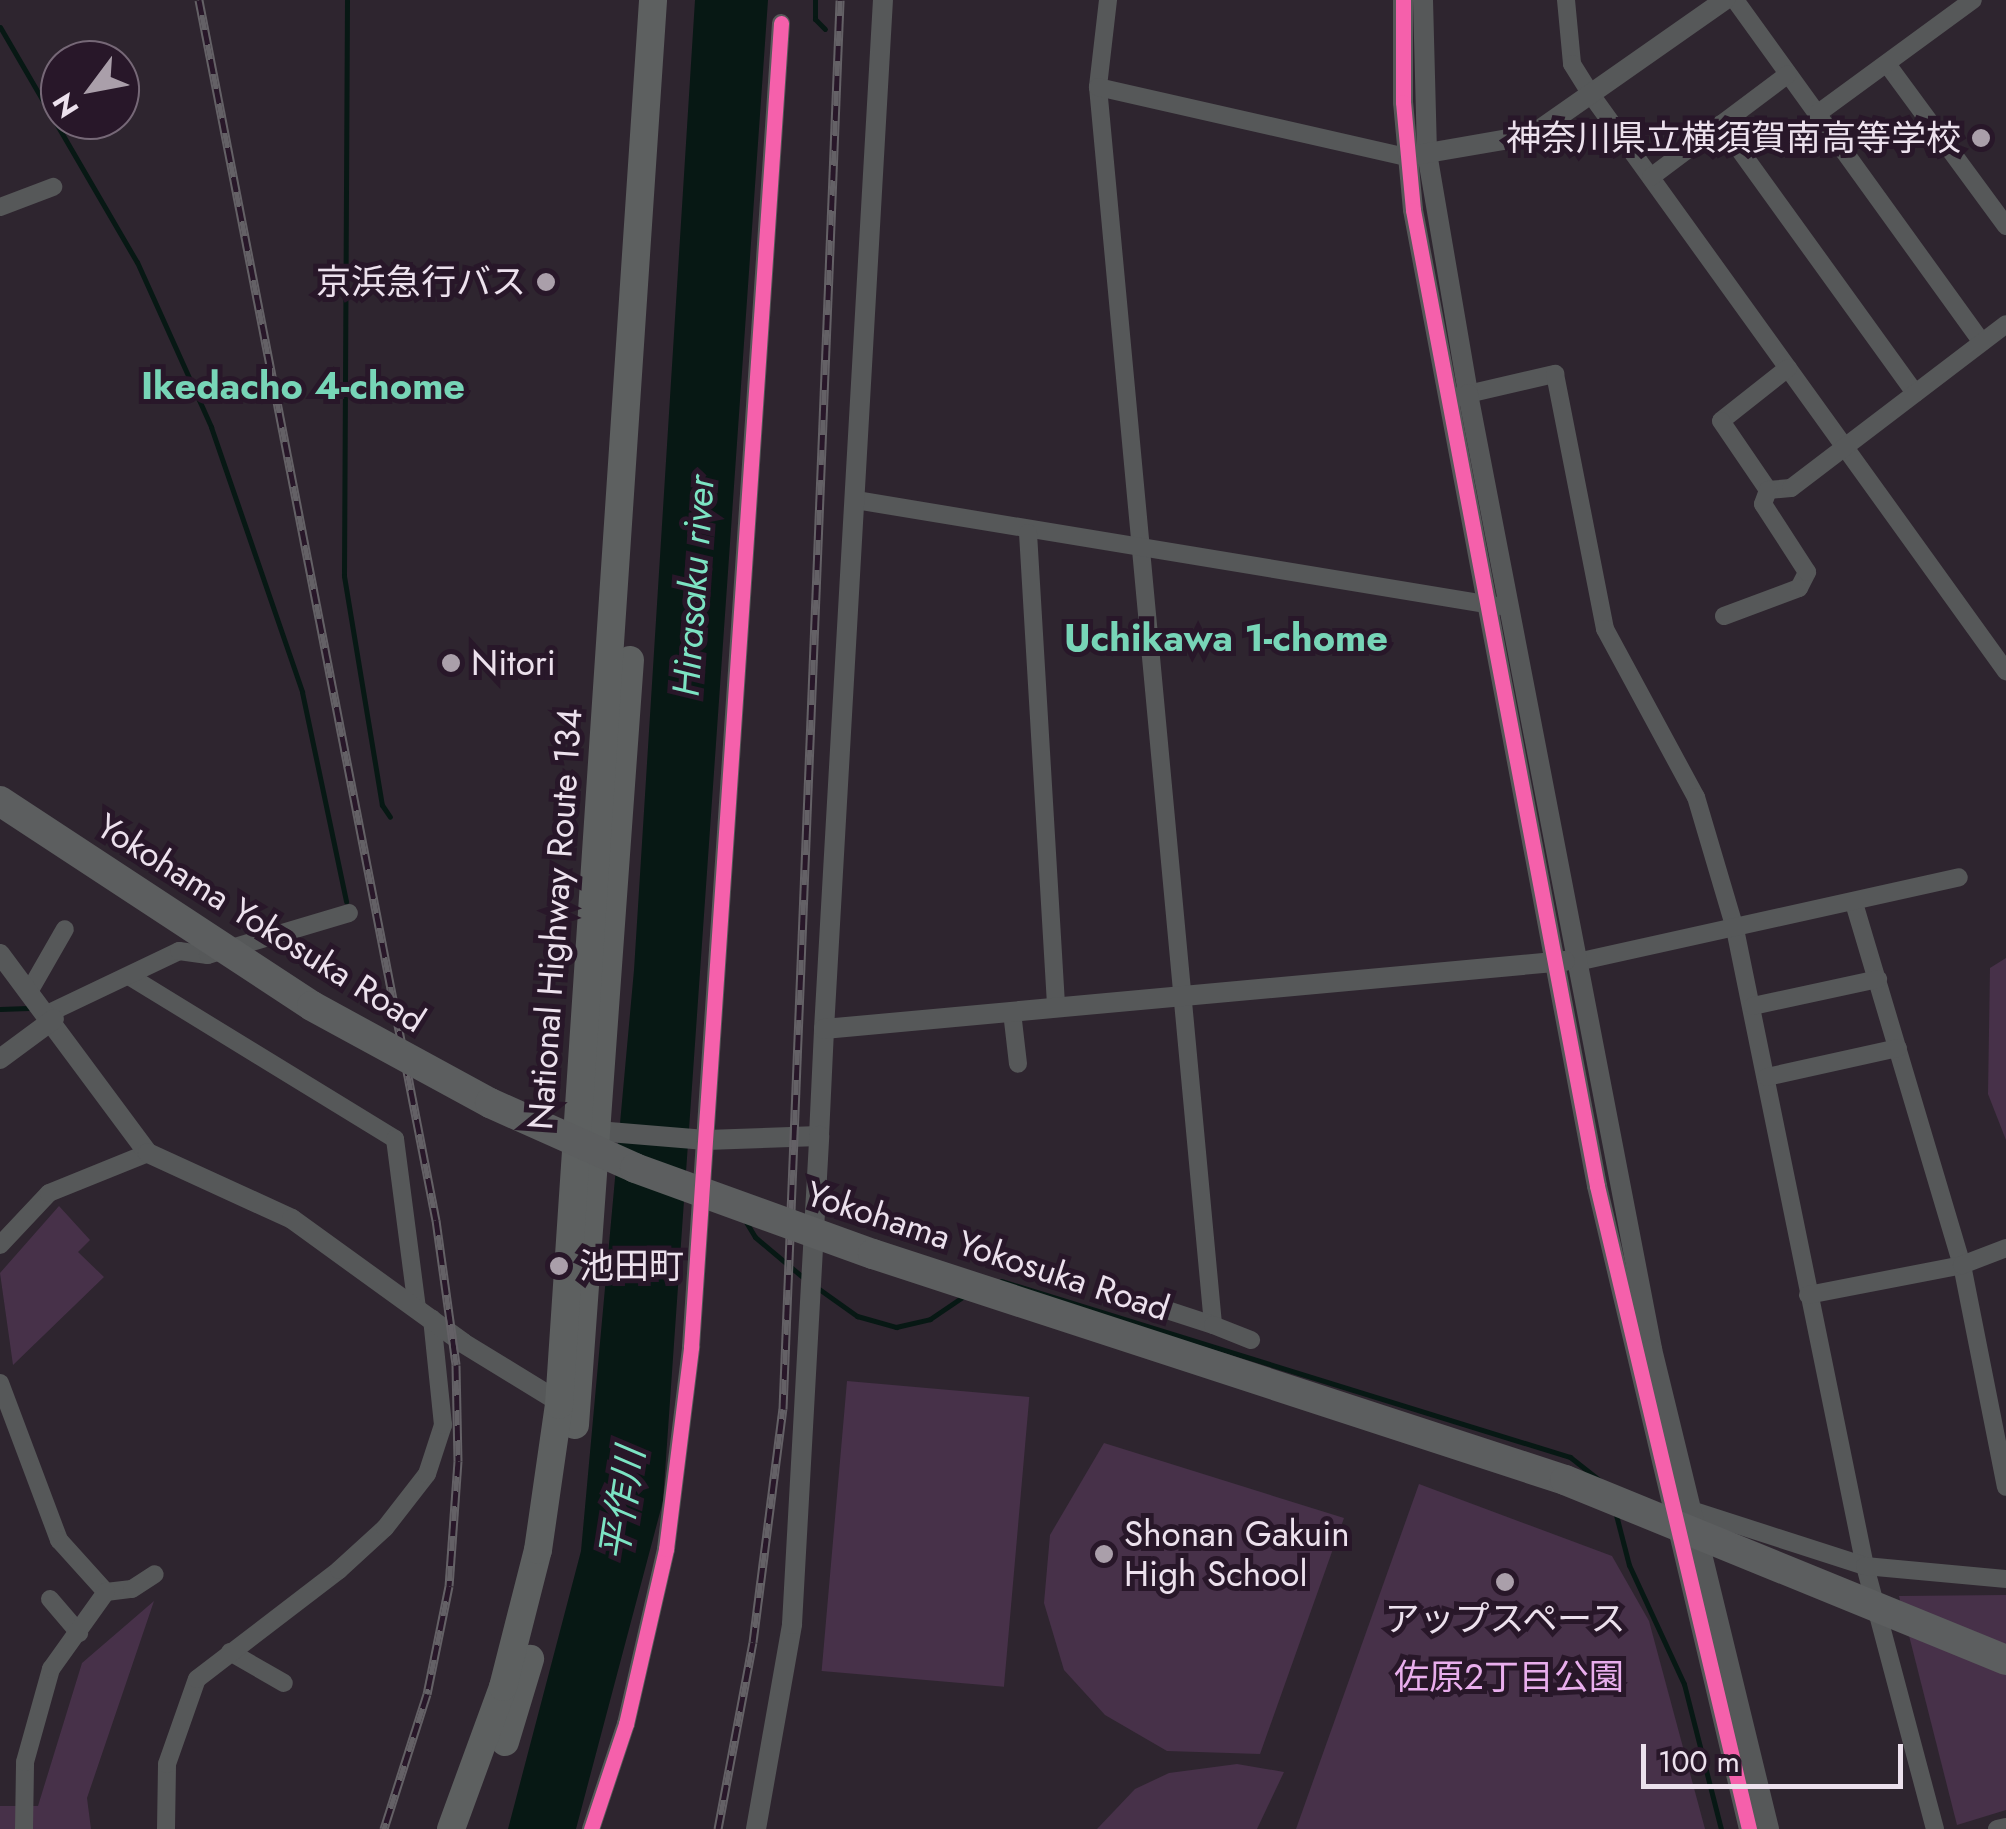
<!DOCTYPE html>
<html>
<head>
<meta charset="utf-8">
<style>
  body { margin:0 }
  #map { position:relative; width:2006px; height:1829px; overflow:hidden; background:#2e252f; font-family:Jost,"Noto Sans JP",sans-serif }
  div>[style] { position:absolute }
  .green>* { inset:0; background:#473149; transform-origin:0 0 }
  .water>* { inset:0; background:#071814 }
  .stream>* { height:5px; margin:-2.5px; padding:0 2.5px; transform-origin:2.5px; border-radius:2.5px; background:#071814 }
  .minor>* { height:18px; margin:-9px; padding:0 9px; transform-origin:9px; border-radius:9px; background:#565859 }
  .tertiary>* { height:20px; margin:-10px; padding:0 10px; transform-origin:10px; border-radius:10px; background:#565859 }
  .trunk>* { height:28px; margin:-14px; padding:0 14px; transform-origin:14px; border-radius:14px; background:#5d6060 }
  .rail>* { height:9px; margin-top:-4.5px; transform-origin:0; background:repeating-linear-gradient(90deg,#281729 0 15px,#646166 0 30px); box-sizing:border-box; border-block:2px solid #646166 }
  .motorway-bridge>* { height:30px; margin:-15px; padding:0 15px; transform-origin:15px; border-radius:15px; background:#5c5e5f }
  .cycleway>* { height:15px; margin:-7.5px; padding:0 7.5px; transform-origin:7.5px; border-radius:7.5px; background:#f560ab }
  .dots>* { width:28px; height:28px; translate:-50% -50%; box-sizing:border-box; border:5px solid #281729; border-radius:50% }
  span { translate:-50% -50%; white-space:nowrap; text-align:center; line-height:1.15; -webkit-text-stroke:10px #281729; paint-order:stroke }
  .poi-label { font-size:35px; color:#ece1ed }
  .right { translate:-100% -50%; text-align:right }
  .left { translate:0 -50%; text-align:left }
  .street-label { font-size:35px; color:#ece1ed }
  .park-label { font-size:35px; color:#e9aeed }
  .neighbourhood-label { font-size:38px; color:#77d5b7; font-weight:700 }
  .water-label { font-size:38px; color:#7ce3c3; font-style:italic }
  .north { position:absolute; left:40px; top:40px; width:100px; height:100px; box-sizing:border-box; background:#281729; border:2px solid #766877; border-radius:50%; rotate:238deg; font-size:28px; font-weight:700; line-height:40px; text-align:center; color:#ece1ed }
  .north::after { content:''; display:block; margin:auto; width:35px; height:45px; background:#aa9faa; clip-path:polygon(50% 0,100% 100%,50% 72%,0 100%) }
  .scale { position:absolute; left:1641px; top:1744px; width:262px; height:45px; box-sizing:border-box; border:5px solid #ece1ed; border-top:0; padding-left:12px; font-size:30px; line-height:35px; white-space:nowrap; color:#ece1ed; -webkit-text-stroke:8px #281729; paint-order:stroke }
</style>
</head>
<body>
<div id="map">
  <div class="green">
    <i style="clip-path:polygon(2006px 958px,2006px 1140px,1988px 1094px,1990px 968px)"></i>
    <i style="clip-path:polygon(59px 1206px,90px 1240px,78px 1252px,104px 1277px,13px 1365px,0 1273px)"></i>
    <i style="left:847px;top:1381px;width:183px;height:291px;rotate:5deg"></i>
    <i style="clip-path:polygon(1104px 1443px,1344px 1518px,1260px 1754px,1167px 1751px,1105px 1715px,1064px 1670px,1044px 1603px,1050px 1535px)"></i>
    <i style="clip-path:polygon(1419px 1484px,1612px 1556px,1649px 1621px,1705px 1829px,1296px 1829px)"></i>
    <i style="clip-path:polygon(2006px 1595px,2006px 1810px,1957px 1825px,1899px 1596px)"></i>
    <i style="clip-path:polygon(154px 1601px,87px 1798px,91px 1829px,0 1829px,0 1806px,38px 1806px,82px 1663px)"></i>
    <i style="clip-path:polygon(1237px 1764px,1284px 1772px,1257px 1829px,1097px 1829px,1135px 1789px,1169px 1773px)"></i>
  </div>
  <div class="water">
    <i style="clip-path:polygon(695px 0,768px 0,663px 1501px,576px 1829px,508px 1829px,581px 1551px,634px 970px)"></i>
  </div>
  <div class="stream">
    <i style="left:347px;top:0;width:576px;rotate:90.3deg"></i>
    <i style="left:344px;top:576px;width:232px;rotate:80.6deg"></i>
    <i style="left:382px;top:805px;width:14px;rotate:56deg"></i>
    <i style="left:815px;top:0;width:19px;rotate:90deg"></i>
    <i style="left:815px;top:19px;width:14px;rotate:45deg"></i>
    <i style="left:0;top:27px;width:272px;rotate:59.8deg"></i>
    <i style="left:137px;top:262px;width:181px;rotate:65.8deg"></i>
    <i style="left:211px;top:427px;width:280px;rotate:71deg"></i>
    <i style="left:302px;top:692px;width:214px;rotate:78.1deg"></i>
    <i style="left:0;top:1009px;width:28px;rotate:-2deg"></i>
    <i style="left:746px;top:1222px;width:17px;rotate:59deg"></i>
    <i style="left:755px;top:1237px;width:67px;rotate:40.1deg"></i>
    <i style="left:1001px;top:1281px;width:596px;rotate:17.19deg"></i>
    <i style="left:1570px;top:1457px;width:42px;rotate:38.2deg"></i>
    <i style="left:819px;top:1289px;width:47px;rotate:35.4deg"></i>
    <i style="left:857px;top:1316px;width:41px;rotate:15.8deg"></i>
    <i style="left:896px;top:1327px;width:35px;rotate:-13deg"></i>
    <i style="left:930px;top:1319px;width:41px;rotate:-34.1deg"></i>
    <i style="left:1615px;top:1511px;width:56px;rotate:75.5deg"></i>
    <i style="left:1629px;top:1565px;width:131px;rotate:65.2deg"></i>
    <i style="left:1684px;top:1684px;width:150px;rotate:75.7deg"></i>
  </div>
  <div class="minor">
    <i style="left:1108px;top:0;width:88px;rotate:96.6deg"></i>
    <i style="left:1098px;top:87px;width:1243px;rotate:84.69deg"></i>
    <i style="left:1213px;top:1325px;width:52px;rotate:-161.9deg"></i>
    <i style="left:1566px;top:0;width:64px;rotate:84.6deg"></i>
    <i style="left:1572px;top:64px;width:38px;rotate:58deg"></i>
    <i style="left:1592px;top:96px;width:709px;rotate:54.25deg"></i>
    <i style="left:1735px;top:0;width:422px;rotate:54.2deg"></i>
    <i style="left:1887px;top:64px;width:201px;rotate:53.7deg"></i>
    <i style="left:1098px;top:87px;width:316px;rotate:12.8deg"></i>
    <i style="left:1817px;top:114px;width:193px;rotate:-36.2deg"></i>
    <i style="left:1721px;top:124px;width:332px;rotate:54.2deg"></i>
    <i style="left:1651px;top:177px;width:171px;rotate:-36.9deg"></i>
    <i style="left:0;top:207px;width:57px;rotate:-20.7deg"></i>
    <i style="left:1788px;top:368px;width:85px;rotate:141.7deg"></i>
    <i style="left:1721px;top:421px;width:83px;rotate:55.7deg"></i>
    <i style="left:1768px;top:490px;width:23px;rotate:-5deg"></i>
    <i style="left:1791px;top:488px;width:270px;rotate:-37.3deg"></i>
    <i style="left:1455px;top:397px;width:103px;rotate:-13deg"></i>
    <i style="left:1555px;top:374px;width:260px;rotate:78.9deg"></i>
    <i style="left:1605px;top:629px;width:191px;rotate:61.6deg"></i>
    <i style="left:1696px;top:797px;width:138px;rotate:73.5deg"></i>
    <i style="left:1735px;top:929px;width:650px;rotate:78.47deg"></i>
    <i style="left:1865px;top:1566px;width:272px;rotate:75.1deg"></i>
    <i style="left:856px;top:500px;width:651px;rotate:9.38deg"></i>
    <i style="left:1028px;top:533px;width:475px;rotate:86.6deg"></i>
    <i style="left:1724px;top:616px;width:80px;rotate:-20.5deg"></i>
    <i style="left:1799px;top:588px;width:18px;rotate:-63deg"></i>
    <i style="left:1807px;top:572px;width:81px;rotate:-122.9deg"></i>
    <i style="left:1763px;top:504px;width:15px;rotate:-70deg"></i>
    <i style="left:1854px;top:903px;width:378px;rotate:73.4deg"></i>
    <i style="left:1962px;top:1265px;width:226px;rotate:78.8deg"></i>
    <i style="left:1577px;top:962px;width:391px;rotate:-12.5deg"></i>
    <i style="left:129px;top:976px;width:312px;rotate:31.5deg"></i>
    <i style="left:395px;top:1139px;width:171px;rotate:82.6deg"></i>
    <i style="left:30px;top:990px;width:70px;rotate:-60.2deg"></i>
    <i style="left:1753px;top:1006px;width:128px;rotate:-12.2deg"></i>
    <i style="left:1012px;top:1012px;width:52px;rotate:83.4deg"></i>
    <i style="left:49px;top:1013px;width:144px;rotate:-25.5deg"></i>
    <i style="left:179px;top:951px;width:29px;rotate:8deg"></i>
    <i style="left:208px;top:955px;width:147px;rotate:-16.6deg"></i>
    <i style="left:1767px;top:1077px;width:134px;rotate:-12.5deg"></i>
    <i style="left:0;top:1245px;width:71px;rotate:-46.7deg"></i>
    <i style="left:49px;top:1193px;width:107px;rotate:-22deg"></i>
    <i style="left:1808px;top:1295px;width:157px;rotate:-11deg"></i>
    <i style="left:1962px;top:1265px;width:47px;rotate:-21.1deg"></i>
    <i style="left:1213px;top:1325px;width:41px;rotate:21.5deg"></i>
    <i style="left:0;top:1383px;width:168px;rotate:69.4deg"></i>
    <i style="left:59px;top:1540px;width:70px;rotate:47.9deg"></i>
    <i style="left:106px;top:1592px;width:26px;rotate:-7deg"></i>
    <i style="left:132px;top:1589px;width:27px;rotate:-33deg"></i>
    <i style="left:1679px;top:1506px;width:195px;rotate:17.9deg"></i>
    <i style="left:1865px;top:1566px;width:142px;rotate:5.3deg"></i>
    <i style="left:50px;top:1599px;width:45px;rotate:49.5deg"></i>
    <i style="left:230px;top:1652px;width:62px;rotate:29.9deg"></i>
    <i style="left:24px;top:1829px;width:67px;rotate:-89.1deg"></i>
    <i style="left:25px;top:1762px;width:97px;rotate:-74.4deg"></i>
    <i style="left:51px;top:1669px;width:95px;rotate:-54.5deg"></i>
    <i style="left:166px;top:1829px;width:65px;rotate:-89.1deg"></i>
    <i style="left:167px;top:1764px;width:90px;rotate:-70.6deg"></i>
    <i style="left:197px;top:1679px;width:179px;rotate:-37.5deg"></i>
    <i style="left:339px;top:1570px;width:62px;rotate:-42.4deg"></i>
    <i style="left:385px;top:1528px;width:68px;rotate:-52.1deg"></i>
    <i style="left:427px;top:1474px;width:52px;rotate:-71.9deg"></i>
    <i style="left:443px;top:1425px;width:107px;rotate:-95.9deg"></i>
    <i style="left:591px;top:1829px;width:111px;rotate:-71.6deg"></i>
    <i style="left:626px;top:1724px;width:180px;rotate:-77.1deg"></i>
    <i style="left:666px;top:1549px;width:204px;rotate:-82.9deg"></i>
    <i style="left:691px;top:1347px;width:1327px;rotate:-86.11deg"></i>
    <i style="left:1997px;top:1829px;width:9px;rotate:-13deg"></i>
  </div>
  <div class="tertiary">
    <i style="left:1403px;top:0;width:102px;rotate:90deg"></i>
    <i style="left:1403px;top:102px;width:108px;rotate:84.7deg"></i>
    <i style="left:1413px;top:210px;width:993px;rotate:79.32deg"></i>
    <i style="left:1597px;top:1186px;width:661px;rotate:76.7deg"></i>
    <i style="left:1423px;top:0;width:153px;rotate:88.5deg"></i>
    <i style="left:1427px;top:153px;width:244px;rotate:80.3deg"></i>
    <i style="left:1468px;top:394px;width:973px;rotate:79.09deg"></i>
    <i style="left:1652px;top:1349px;width:494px;rotate:76.3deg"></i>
    <i style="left:1416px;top:155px;width:118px;rotate:-9.8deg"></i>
    <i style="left:1532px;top:135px;width:236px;rotate:-35deg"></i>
    <i style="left:0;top:954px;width:248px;rotate:53.4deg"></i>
    <i style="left:148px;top:1153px;width:158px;rotate:24.6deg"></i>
    <i style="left:292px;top:1219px;width:211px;rotate:35.9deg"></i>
    <i style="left:463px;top:1343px;width:124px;rotate:31.5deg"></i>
    <i style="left:824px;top:1029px;width:1031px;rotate:-86.72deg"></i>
    <i style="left:0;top:1059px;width:67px;rotate:-36.5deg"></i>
    <i style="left:585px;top:1130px;width:121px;rotate:4.7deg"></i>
    <i style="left:706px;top:1140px;width:113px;rotate:-2deg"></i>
    <i style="left:819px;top:1136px;width:107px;rotate:-87.3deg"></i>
    <i style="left:824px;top:1029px;width:744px;rotate:-5.24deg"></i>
    <i style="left:756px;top:1829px;width:208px;rotate:-80deg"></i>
    <i style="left:792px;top:1624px;width:489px;rotate:-86.8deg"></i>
  </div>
  <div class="trunk">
    <i style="left:575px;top:1425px;width:767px;rotate:-85.89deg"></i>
    <i style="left:505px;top:1742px;width:87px;rotate:-73.2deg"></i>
    <i style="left:451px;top:1829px;width:151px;rotate:-69.9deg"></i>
    <i style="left:503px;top:1687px;width:141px;rotate:-75.7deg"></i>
    <i style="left:538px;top:1550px;width:147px;rotate:-81.8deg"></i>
    <i style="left:559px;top:1405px;width:1408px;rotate:-86.17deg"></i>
  </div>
  <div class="rail">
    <i style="left:199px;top:0;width:1243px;rotate:79.01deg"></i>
    <i style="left:436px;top:1220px;width:146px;rotate:82.1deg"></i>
    <i style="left:456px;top:1365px;width:96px;rotate:88.8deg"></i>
    <i style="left:458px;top:1461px;width:125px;rotate:94.1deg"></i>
    <i style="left:449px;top:1586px;width:110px;rotate:101.5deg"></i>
    <i style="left:427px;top:1694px;width:142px;rotate:107.7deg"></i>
    <i style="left:718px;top:1829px;width:190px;rotate:-79.4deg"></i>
    <i style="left:753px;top:1642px;width:235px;rotate:-82.7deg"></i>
    <i style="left:783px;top:1409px;width:1410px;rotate:-87.68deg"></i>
  </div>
  <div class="motorway-bridge">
    <i style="left:0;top:801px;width:373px;rotate:33.3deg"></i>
    <i style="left:312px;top:1006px;width:203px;rotate:28.6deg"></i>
    <i style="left:490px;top:1103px;width:159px;rotate:24.1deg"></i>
    <i style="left:635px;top:1168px;width:253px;rotate:19.9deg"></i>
    <i style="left:873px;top:1254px;width:728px;rotate:18.09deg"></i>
    <i style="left:1565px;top:1480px;width:476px;rotate:22.2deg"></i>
  </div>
  <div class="cycleway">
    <i style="left:1403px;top:0;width:102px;rotate:90deg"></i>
    <i style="left:1403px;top:102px;width:108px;rotate:84.7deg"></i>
    <i style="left:1413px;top:210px;width:993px;rotate:79.32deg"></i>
    <i style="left:1597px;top:1186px;width:661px;rotate:76.7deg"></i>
    <i style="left:591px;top:1829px;width:111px;rotate:-71.6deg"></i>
    <i style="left:626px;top:1724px;width:180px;rotate:-77.1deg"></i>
    <i style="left:666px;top:1549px;width:204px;rotate:-82.9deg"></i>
    <i style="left:691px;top:1347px;width:1327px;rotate:-86.11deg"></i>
  </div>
  <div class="dots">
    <i style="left:1981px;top:138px;background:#aa9faa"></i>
    <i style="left:546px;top:282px;background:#aa9faa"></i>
    <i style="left:451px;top:663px;background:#aa9faa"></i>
    <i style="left:559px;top:1266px;background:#aa9faa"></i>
    <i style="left:1104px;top:1554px;background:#aa9faa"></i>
    <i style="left:1505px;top:1582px;background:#aa9faa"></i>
  </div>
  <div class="poi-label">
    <span class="right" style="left:1961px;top:138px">神奈川県立横須賀南高等学校</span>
    <span class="right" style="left:526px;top:282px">京浜急行バス</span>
    <span class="left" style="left:471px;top:663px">Nitori</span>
    <span class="left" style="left:579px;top:1266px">池田町</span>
    <span class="left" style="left:1124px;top:1554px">Shonan Gakuin<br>High School</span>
    <span style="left:1505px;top:1619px">アップスペース</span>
  </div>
  <div class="street-label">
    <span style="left:555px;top:919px;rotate:-86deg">National Highway Route 134</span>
    <span style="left:261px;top:923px;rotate:32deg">Yokohama Yokosuka Road</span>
    <span style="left:988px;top:1251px;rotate:18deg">Yokohama Yokosuka Road</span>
  </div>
  <div class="park-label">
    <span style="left:1509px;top:1677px">佐原2丁目公園</span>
  </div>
  <div class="neighbourhood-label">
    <span style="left:303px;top:386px">Ikedacho 4-chome</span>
    <span style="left:1226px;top:638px">Uchikawa 1-chome</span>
  </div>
  <div class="water-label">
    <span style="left:693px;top:586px;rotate:-86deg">Hirasaku river</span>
    <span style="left:622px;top:1504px;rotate:-81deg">平作川</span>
  </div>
  <div class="north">N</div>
  <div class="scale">100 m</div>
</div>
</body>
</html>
